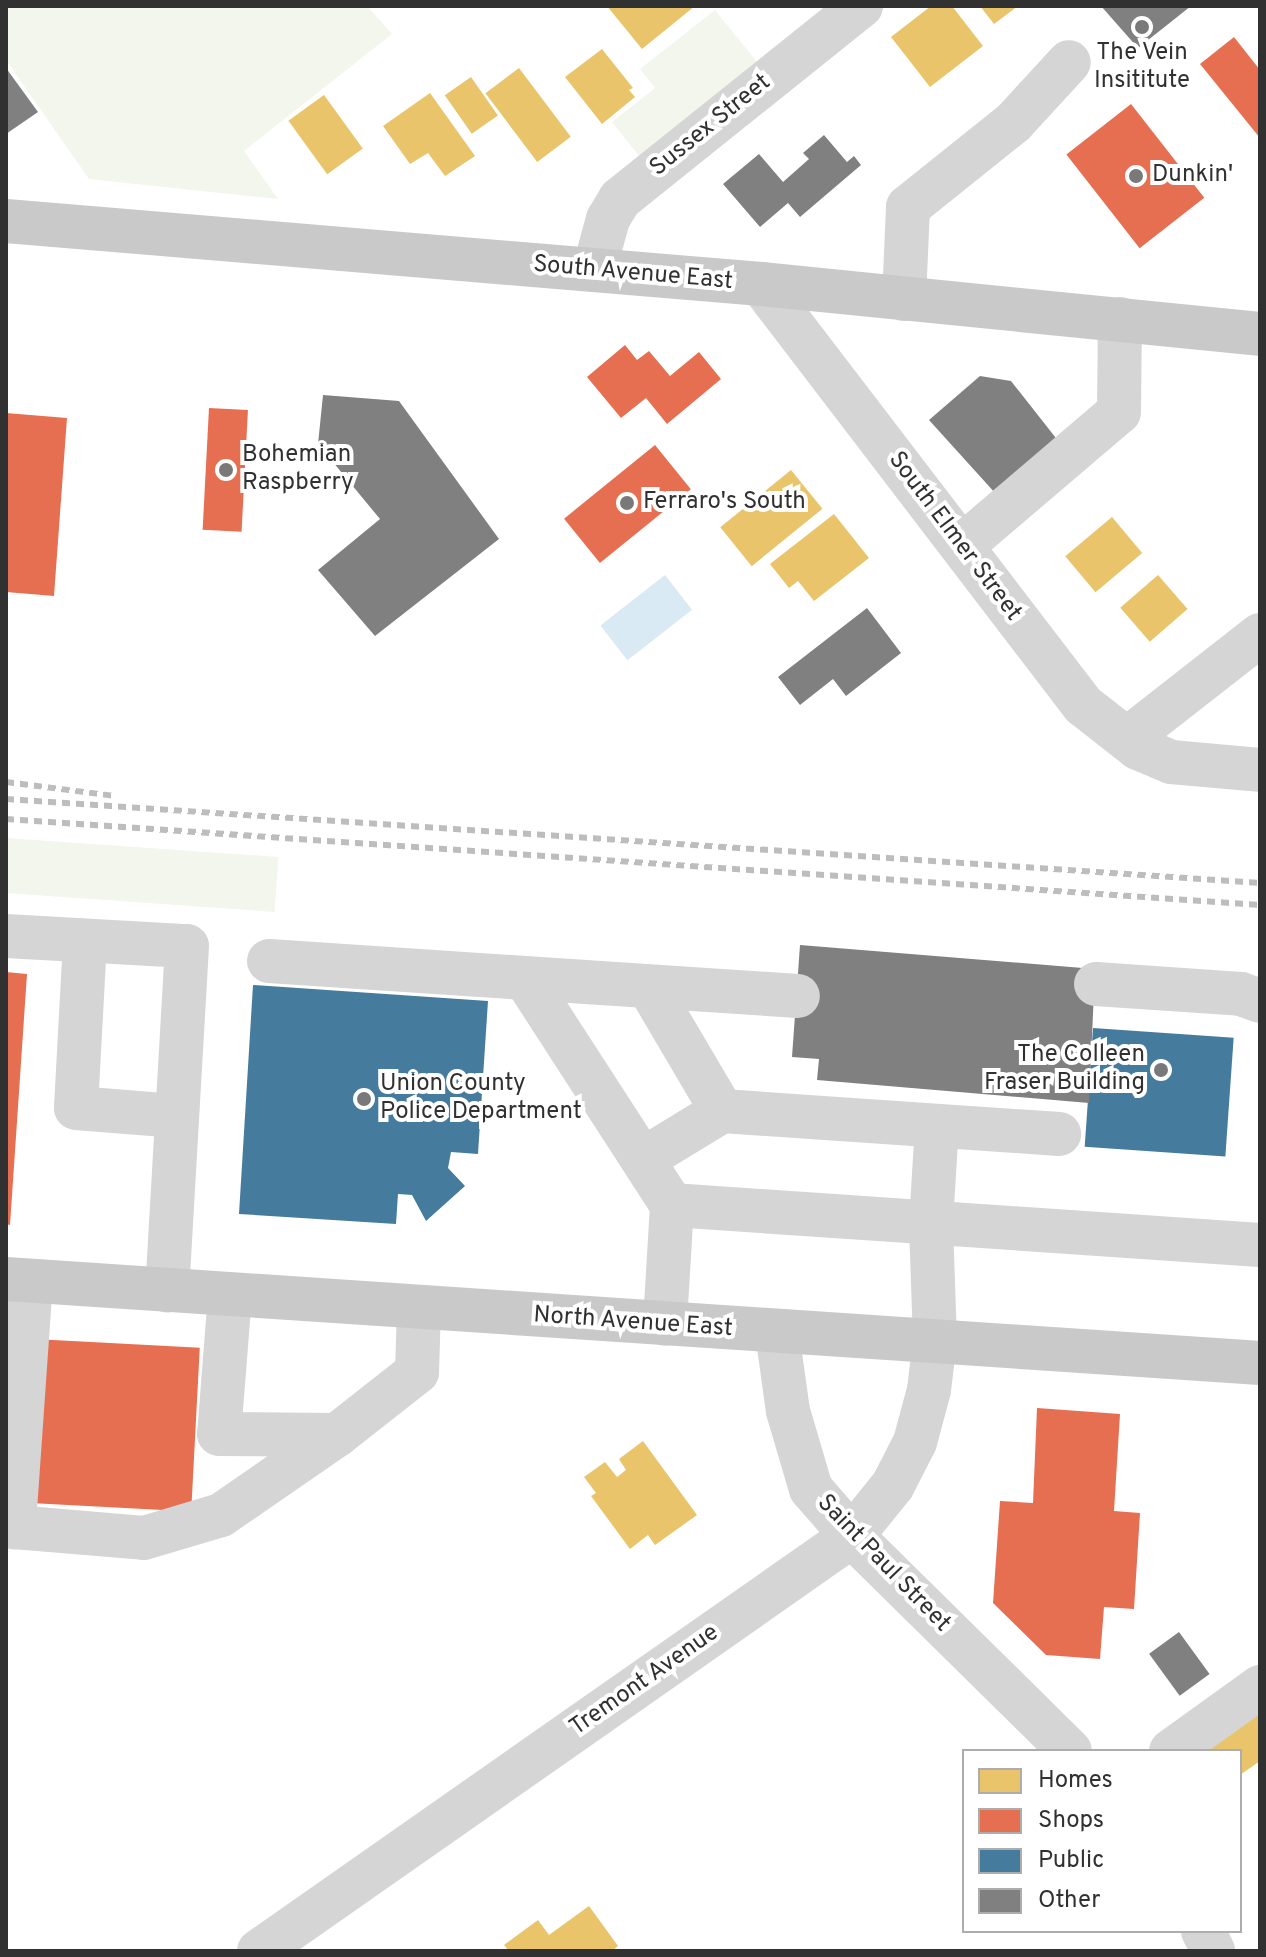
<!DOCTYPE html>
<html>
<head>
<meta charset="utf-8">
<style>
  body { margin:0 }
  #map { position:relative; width:1266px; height:1957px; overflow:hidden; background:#fff; font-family:Overpass,sans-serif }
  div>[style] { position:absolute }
  .green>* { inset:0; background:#f2f6ed; transform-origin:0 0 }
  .water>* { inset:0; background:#daeaf4; transform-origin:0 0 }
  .homes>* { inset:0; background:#e9c46a; transform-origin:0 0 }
  .shops>* { inset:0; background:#e76f51; transform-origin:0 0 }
  .public>* { inset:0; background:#457b9d; transform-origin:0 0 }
  .building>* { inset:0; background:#808080; transform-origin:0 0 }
  .minor>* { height:44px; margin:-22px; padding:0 22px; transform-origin:22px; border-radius:22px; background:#d5d5d5 }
  .major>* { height:44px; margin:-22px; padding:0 22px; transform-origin:22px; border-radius:22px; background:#c9c9c9 }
  .rail>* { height:6px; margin-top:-3px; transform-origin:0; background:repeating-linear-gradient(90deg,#bdbdbd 0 8px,transparent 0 14px) }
  .dots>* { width:22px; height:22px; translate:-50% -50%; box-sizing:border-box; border:4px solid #fff; border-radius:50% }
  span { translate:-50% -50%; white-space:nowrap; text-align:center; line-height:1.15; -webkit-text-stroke:8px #fff; paint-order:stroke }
  .poi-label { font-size:24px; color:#313131 }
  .left { translate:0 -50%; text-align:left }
  .right { translate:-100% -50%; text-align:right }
  .street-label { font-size:24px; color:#313131 }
  .frame { position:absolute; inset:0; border:8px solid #313131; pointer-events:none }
  .legend { position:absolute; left:962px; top:1749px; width:280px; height:184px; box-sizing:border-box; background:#fff; border:2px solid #adadad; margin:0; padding:10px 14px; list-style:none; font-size:24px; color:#313131 }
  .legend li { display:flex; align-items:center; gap:16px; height:40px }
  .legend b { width:40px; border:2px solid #adadad }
</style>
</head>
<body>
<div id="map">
  <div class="green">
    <i style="clip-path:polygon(6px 6px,367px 6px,392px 34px,244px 151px,278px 199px,89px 179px,6px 60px)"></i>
    <i style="clip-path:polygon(715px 10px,757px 62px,639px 156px,612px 122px,655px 88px,640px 69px)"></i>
    <i style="left:6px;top:838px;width:273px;height:55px;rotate:4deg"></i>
  </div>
  <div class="water">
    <i style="left:665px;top:575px;width:44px;height:82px;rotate:52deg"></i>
  </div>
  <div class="homes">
    <i style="clip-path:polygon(607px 6px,695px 6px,642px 49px)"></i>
    <i style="clip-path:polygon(931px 6px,952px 6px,983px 46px,930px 87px,891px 37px)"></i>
    <i style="clip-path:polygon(980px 6px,1018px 6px,994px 24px)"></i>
    <i style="clip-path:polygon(602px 49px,633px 88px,629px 90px,635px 97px,602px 124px,565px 77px)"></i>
    <i style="left:519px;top:68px;width:86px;height:42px;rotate:53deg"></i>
    <i style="left:471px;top:77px;width:47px;height:32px;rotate:55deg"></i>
    <i style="clip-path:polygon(430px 93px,475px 156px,445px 176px,428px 153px,410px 164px,383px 126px)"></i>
    <i style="left:324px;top:95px;width:66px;height:44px;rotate:54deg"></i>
    <i style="left:791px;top:470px;width:50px;height:91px;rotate:51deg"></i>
    <i style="clip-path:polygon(834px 514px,869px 558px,814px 601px,798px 581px,789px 588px,770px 564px)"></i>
    <i style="left:1112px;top:517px;width:47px;height:61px;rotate:50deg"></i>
    <i style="left:1158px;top:575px;width:45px;height:50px;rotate:49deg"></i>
    <i style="clip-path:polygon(643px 1441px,697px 1515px,655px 1545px,648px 1535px,630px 1549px,591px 1496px,596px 1493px,584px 1477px,605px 1462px,617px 1477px,626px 1470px,619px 1459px)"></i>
    <i style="clip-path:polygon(1260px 1704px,1260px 1761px,1240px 1775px,1240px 1751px,1209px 1751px,1204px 1743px)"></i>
    <i style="clip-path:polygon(589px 1906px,618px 1946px,612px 1951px,509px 1951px,504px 1945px,538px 1920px,549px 1935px)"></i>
  </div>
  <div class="shops">
    <i style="clip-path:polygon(1234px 37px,1260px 70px,1260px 138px,1200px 64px)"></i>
    <i style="left:1131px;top:104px;width:119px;height:82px;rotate:52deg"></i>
    <i style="clip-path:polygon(625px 345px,637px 360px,649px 351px,670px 376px,699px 352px,721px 379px,667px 424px,646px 398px,621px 418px,587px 377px)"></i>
    <i style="left:209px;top:408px;width:39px;height:122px;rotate:3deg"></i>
    <i style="clip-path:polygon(6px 413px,67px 418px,54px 596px,6px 592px)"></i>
    <i style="left:655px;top:445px;width:57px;height:117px;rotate:51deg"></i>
    <i style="clip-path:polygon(6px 972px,27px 974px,10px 1225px,6px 1224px)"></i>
    <i style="left:34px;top:1339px;width:166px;height:164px;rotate:3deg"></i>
    <i style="clip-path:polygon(1037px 1408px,1120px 1414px,1114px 1511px,1140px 1513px,1134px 1609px,1104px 1607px,1100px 1659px,1046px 1655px,993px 1603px,1000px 1501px,1033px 1503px)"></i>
  </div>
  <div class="public">
    <i style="clip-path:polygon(253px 985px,488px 1001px,478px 1154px,451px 1152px,448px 1168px,465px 1186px,426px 1221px,412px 1195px,398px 1194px,396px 1224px,239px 1214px)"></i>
    <i style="left:1093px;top:1028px;width:141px;height:119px;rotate:4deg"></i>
  </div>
  <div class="building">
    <i style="clip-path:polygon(1101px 6px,1191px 6px,1138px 48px)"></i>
    <i style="clip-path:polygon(6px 68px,38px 112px,6px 134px)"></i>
    <i style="clip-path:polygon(824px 135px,847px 162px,854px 156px,861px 165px,800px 217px,788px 203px,760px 227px,723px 184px,759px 154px,783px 182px,809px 159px,803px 153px)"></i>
    <i style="clip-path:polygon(980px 376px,1011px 381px,1059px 442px,996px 494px,929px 420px)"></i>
    <i style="clip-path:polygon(323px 395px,399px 401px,499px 539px,375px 636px,318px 570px,380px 519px,318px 444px)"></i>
    <i style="clip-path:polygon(867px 608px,901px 653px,846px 696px,833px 679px,800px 705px,778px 677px)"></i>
    <i style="clip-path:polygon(800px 945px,1095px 969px,1089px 1103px,817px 1080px,819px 1059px,792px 1057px)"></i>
    <i style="left:1179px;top:1632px;width:52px;height:37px;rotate:54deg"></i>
  </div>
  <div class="minor">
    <i style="left:594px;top:270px;width:53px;rotate:-74.6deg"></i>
    <i style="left:608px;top:219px;width:23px;rotate:-59deg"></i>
    <i style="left:620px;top:199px;width:309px;rotate:-38.7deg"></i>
    <i style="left:761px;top:284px;width:530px;rotate:52.59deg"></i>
    <i style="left:1083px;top:705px;width:70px;rotate:38deg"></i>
    <i style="left:1138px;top:748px;width:36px;rotate:23deg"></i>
    <i style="left:1171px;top:762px;width:89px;rotate:5.1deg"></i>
    <i style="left:904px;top:299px;width:92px;rotate:-87.5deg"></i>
    <i style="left:908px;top:207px;width:136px;rotate:-38.7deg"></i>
    <i style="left:1014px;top:122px;width:81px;rotate:-47.5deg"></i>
    <i style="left:962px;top:546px;width:206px;rotate:-40.5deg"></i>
    <i style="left:1119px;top:412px;width:93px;rotate:-89.4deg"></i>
    <i style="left:1127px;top:739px;width:169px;rotate:-38deg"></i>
    <i style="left:6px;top:936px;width:181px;rotate:3.2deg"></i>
    <i style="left:187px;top:946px;width:345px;rotate:93.3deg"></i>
    <i style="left:85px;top:941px;width:167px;rotate:93.1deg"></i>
    <i style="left:76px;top:1108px;width:99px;rotate:4.6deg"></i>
    <i style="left:269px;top:961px;width:530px;rotate:3.79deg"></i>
    <i style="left:525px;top:978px;width:270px;rotate:57.1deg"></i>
    <i style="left:672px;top:1205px;width:119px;rotate:93.4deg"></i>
    <i style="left:1096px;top:984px;width:145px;rotate:3.9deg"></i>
    <i style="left:1241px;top:994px;width:20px;rotate:20deg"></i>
    <i style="left:722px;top:1111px;width:338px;rotate:3.9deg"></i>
    <i style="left:645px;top:1158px;width:90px;rotate:-31.4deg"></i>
    <i style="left:722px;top:1111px;width:144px;rotate:-120.5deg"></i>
    <i style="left:672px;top:1205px;width:589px;rotate:3.89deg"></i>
    <i style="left:31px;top:1281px;width:247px;rotate:94deg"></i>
    <i style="left:14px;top:1527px;width:130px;rotate:4.8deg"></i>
    <i style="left:144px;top:1538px;width:80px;rotate:-16.6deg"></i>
    <i style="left:221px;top:1515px;width:141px;rotate:-34.6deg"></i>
    <i style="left:230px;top:1295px;width:139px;rotate:94.5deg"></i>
    <i style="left:219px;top:1434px;width:118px;rotate:0.5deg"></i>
    <i style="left:337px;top:1435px;width:102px;rotate:-38.2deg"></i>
    <i style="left:417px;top:1372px;width:63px;rotate:-88.2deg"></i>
    <i style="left:777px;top:1332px;width:80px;rotate:82.1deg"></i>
    <i style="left:788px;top:1411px;width:81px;rotate:73.6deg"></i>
    <i style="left:811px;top:1489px;width:62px;rotate:48.9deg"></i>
    <i style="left:852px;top:1536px;width:306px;rotate:44.6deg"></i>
    <i style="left:1171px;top:1751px;width:110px;rotate:-35.7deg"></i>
    <i style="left:1203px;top:1931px;width:22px;rotate:63deg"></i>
    <i style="left:259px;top:1951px;width:724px;rotate:-34.99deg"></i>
    <i style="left:852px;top:1536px;width:65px;rotate:-51.2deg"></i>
    <i style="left:893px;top:1485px;width:48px;rotate:-62.9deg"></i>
    <i style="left:915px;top:1442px;width:54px;rotate:-74.9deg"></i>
    <i style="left:929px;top:1390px;width:50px;rotate:-83.2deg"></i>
    <i style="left:935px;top:1340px;width:117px;rotate:-92deg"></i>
    <i style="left:931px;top:1223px;width:97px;rotate:-86.5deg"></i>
  </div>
  <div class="major">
    <i style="left:6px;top:221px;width:758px;rotate:4.77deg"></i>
    <i style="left:761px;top:284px;width:501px;rotate:5.72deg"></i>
    <i style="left:6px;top:1279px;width:1257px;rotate:3.83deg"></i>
  </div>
  <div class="rail">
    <i style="left:6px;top:782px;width:111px;rotate:7.3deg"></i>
    <i style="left:6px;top:799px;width:1257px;rotate:3.83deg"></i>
    <i style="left:6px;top:819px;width:1257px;rotate:3.92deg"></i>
  </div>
  <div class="dots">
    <i style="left:1142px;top:27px;background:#797979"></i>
    <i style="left:1136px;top:176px;background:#797979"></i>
    <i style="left:226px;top:470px;background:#797979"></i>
    <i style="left:627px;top:503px;background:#797979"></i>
    <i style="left:1161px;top:1070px;background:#797979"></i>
    <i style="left:364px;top:1099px;background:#797979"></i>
  </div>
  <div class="poi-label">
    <span style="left:1142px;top:68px">The Vein<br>Insititute</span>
    <span class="left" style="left:1152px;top:176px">Dunkin'</span>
    <span class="left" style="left:242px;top:470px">Bohemian<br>Raspberry</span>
    <span class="left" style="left:643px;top:503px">Ferraro's South</span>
    <span class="right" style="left:1145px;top:1070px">The Colleen<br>Fraser Building</span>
    <span class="left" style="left:380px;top:1099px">Union County<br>Police Department</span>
  </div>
  <div class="street-label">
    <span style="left:711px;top:126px;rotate:-39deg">Sussex Street</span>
    <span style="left:633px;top:274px;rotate:5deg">South Avenue East</span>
    <span style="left:954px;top:537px;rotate:53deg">South Elmer Street</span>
    <span style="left:633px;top:1323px;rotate:4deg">North Avenue East</span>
    <span style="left:883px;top:1564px;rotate:46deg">Saint Paul Street</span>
    <span style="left:645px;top:1681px;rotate:-35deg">Tremont Avenue</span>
  </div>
  <div class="frame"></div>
  <ul class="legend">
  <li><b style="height:22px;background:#e9c46a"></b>Homes</li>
  <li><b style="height:22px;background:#e76f51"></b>Shops</li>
  <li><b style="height:22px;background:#457b9d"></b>Public</li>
  <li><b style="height:22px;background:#808080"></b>Other</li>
  </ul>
</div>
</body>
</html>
